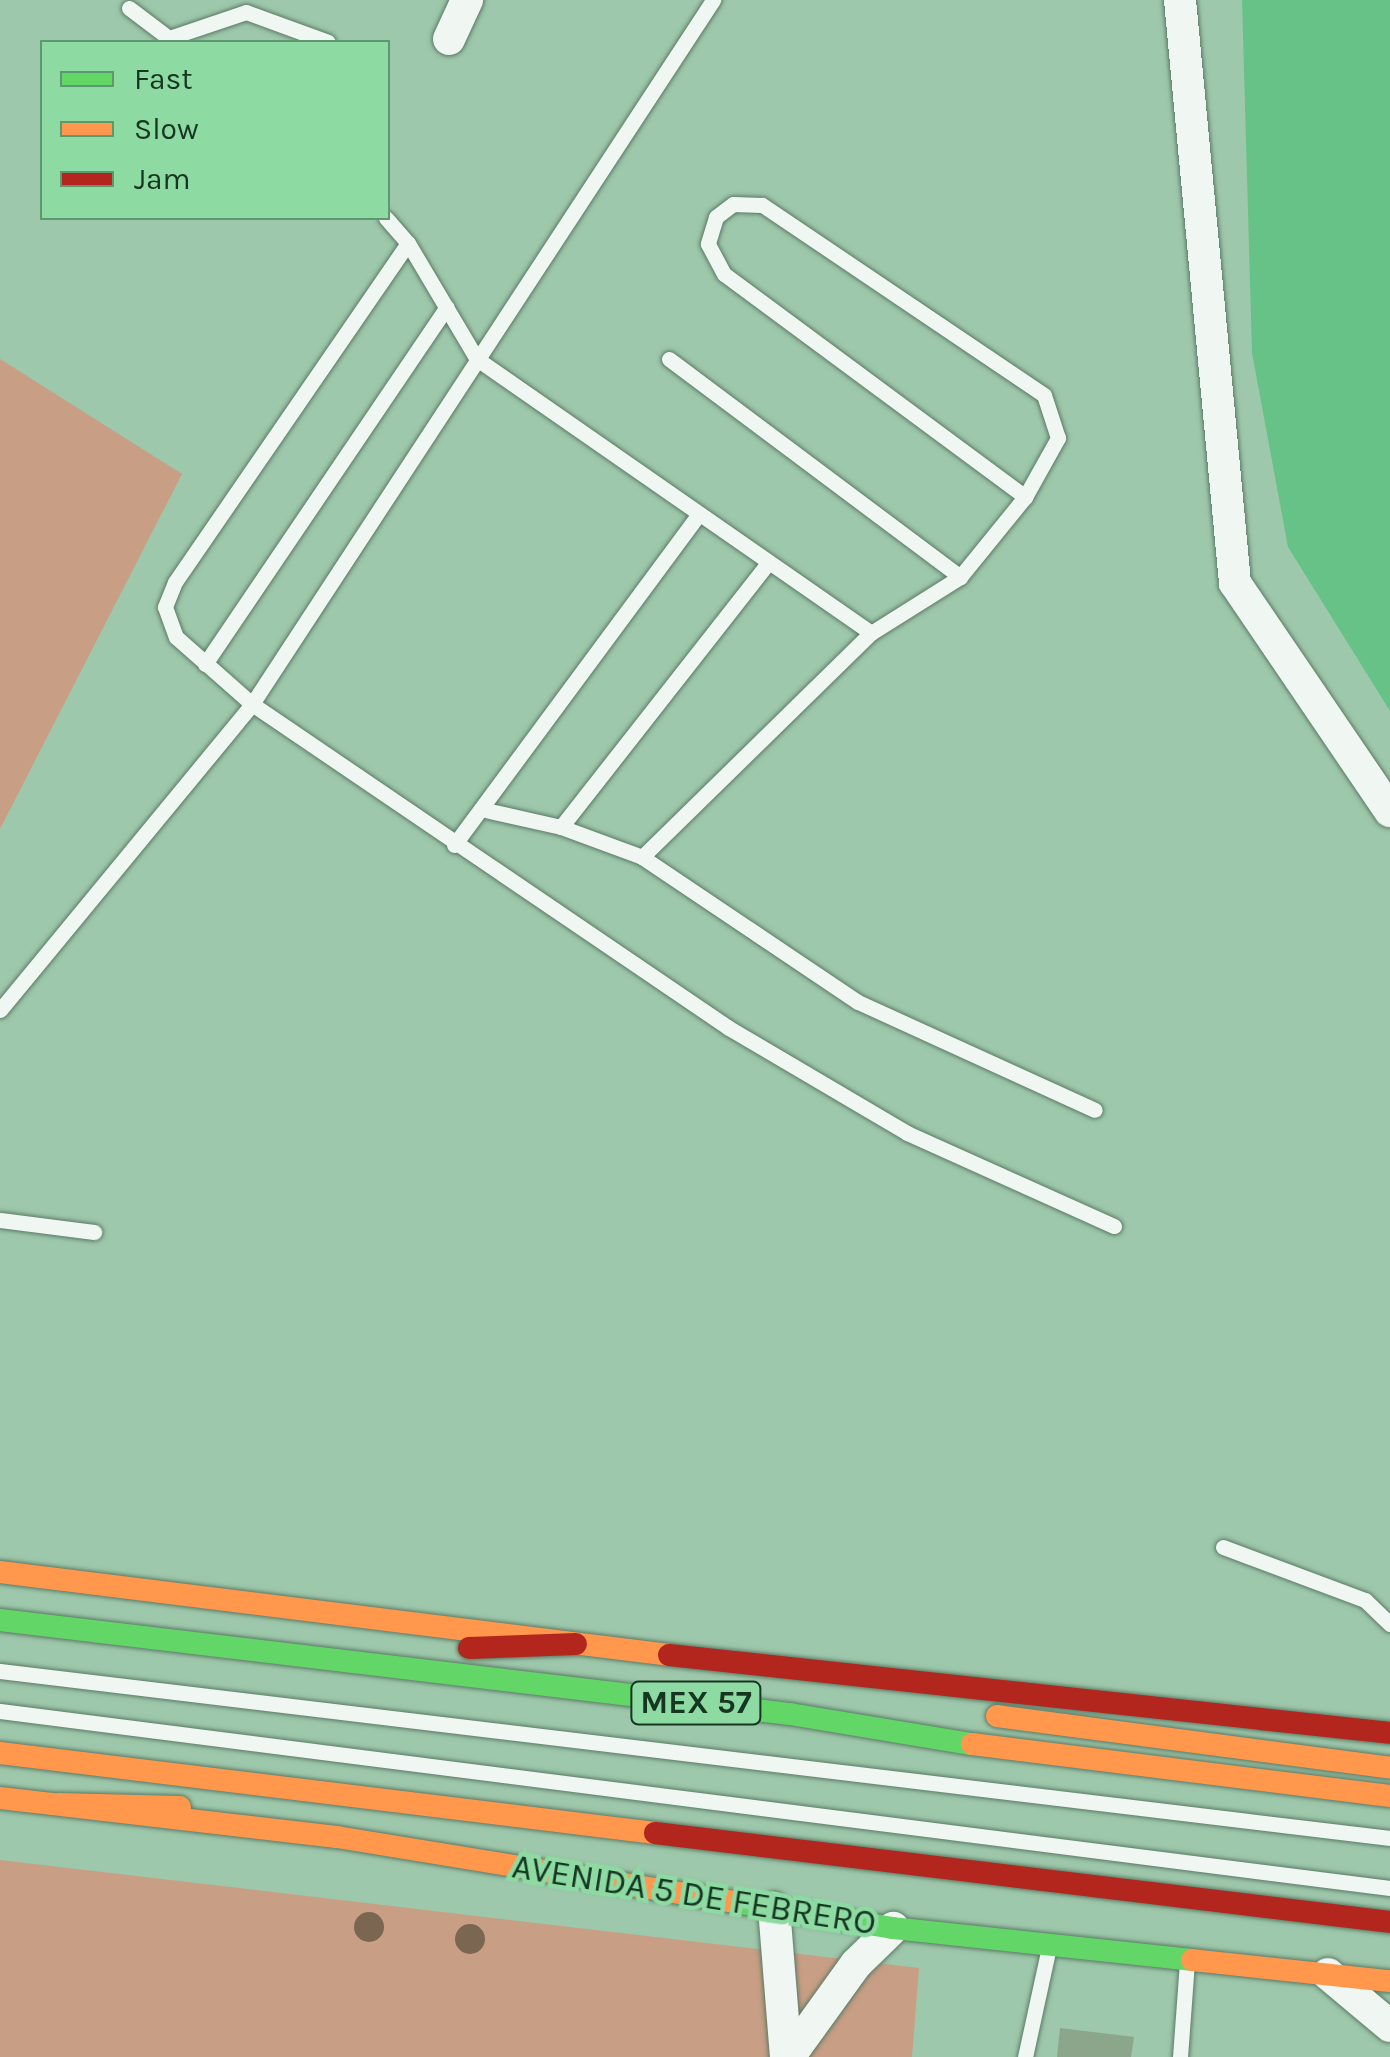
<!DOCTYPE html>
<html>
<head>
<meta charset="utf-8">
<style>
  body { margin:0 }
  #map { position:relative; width:1390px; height:2057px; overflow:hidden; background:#9ec8ab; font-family:Karla,sans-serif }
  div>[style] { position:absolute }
  .green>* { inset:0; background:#c89e84 }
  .water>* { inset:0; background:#67c287 }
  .building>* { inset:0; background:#8ca68c }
  .roads { filter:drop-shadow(0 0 2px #5b7a66) drop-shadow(0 0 2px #5b7a66) }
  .lane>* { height:15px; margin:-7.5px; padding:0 7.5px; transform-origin:7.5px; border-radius:7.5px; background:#f0f7f2 }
  .street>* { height:32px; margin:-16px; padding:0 16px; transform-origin:16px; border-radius:16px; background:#f0f7f2 }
  .fast>* { height:22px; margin:-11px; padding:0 11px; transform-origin:11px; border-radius:11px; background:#63d668 }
  .slow>* { height:22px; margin:-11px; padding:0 11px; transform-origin:11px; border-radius:11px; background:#ff974d }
  .jam>* { height:22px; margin:-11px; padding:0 11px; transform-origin:11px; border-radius:11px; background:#b3261e }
  .trees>* { width:30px; height:30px; margin:-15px; border-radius:50%; background:#7b6652 }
  span { translate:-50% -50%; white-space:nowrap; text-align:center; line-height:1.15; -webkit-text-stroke:9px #8ddaa3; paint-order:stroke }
  .shield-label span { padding:2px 8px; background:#8ddaa3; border:2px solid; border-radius:8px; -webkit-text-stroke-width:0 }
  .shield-label { font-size:32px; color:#163621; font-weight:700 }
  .street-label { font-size:35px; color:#163621 }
  .legend { position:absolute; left:40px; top:40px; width:350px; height:180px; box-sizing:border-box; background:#8ddaa3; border:2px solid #5d986f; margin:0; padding:12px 18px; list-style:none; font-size:30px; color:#163621 }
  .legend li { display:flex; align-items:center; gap:20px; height:50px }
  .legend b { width:50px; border:2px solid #5d986f }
</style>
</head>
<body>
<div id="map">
  <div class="green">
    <i style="clip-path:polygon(0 359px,182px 474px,0 829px)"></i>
    <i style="clip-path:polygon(0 1860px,919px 1968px,912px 2057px,0 2057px)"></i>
  </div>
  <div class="water">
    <i style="clip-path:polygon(1242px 0,1390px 0,1390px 711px,1288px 547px,1252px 353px)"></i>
  </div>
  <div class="building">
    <i style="clip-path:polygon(1060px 2028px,1134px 2037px,1131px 2057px,1057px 2057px)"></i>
  </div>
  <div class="roads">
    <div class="lane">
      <i style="left:129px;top:8px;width:56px;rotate:37.1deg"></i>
      <i style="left:169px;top:38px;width:81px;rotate:-18.7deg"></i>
      <i style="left:246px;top:12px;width:87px;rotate:20.1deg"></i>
      <i style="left:386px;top:218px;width:33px;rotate:49deg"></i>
      <i style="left:408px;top:243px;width:135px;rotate:59.3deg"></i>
      <i style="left:477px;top:359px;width:480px;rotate:34.8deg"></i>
      <i style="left:408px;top:243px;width:411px;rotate:124.5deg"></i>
      <i style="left:175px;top:582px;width:27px;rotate:112deg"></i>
      <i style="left:165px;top:607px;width:32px;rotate:70deg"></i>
      <i style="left:176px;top:637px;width:101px;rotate:41.4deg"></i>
      <i style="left:252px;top:704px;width:577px;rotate:34.19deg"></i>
      <i style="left:729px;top:1028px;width:207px;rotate:30.5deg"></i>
      <i style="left:907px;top:1133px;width:227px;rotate:24.2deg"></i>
      <i style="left:669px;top:359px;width:364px;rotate:36.8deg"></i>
      <i style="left:205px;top:664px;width:431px;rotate:-55.9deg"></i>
      <i style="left:481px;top:809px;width:82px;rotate:12.7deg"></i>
      <i style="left:561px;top:827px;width:86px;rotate:20.3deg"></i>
      <i style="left:642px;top:857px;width:260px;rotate:33.9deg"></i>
      <i style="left:858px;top:1002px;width:260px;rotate:24.5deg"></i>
      <i style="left:561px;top:827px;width:335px;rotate:-51.9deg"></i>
      <i style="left:454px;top:845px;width:408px;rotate:-53.5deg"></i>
      <i style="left:642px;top:857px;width:320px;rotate:-44.4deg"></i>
      <i style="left:871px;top:633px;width:105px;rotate:-32.2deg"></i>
      <i style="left:960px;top:577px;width:103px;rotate:-50.9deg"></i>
      <i style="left:1025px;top:497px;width:68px;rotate:-60.8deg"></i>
      <i style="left:1058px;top:438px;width:45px;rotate:-108deg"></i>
      <i style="left:1044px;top:395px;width:340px;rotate:-146deg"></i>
      <i style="left:762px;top:205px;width:29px;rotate:-178deg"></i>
      <i style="left:733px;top:204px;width:21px;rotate:143deg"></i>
      <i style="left:716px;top:217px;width:28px;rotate:107deg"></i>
      <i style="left:708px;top:244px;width:34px;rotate:62deg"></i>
      <i style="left:724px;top:274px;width:375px;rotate:36.5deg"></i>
      <i style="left:0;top:1010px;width:396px;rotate:-50.5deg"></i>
      <i style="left:252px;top:704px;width:842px;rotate:-56.78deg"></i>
      <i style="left:0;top:1220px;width:95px;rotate:7.3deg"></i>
      <i style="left:1223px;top:1547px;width:152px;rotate:20.5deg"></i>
      <i style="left:1365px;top:1600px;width:35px;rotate:44deg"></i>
      <i style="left:0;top:1671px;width:1400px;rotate:6.85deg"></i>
      <i style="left:0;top:1711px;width:1401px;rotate:7.26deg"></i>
      <i style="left:1025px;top:2057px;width:113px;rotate:-77.7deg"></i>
      <i style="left:1180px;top:2057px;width:96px;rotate:-85.8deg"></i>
    </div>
    <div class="street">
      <i style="left:1180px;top:0;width:586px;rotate:84.61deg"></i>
      <i style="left:1235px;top:583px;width:276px;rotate:55.8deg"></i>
      <i style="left:449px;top:39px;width:43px;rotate:-65.2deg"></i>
      <i style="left:774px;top:1908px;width:149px;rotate:85.4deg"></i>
      <i style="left:1328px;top:1974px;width:81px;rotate:40deg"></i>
      <i style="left:789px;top:2057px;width:115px;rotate:-54.2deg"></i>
      <i style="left:856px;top:1964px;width:52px;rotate:-44.2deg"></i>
    </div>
    <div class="fast">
      <i style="left:0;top:1620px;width:796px;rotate:6.79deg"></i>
      <i style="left:790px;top:1714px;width:184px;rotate:9.4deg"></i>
      <i style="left:734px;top:1902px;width:161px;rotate:9.3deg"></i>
      <i style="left:893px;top:1928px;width:301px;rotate:6.1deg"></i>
    </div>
    <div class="slow">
      <i style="left:0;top:1572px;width:674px;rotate:7.07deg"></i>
      <i style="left:997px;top:1716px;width:396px;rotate:7.5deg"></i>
      <i style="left:972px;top:1744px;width:421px;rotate:7.1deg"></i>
      <i style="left:0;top:1753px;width:660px;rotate:6.96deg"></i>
      <i style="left:0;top:1798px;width:339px;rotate:6.6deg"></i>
      <i style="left:337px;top:1837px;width:402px;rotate:9.3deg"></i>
      <i style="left:58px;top:1804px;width:122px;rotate:1.4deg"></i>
      <i style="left:1192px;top:1960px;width:199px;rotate:6.1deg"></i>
    </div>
    <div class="jam">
      <i style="left:469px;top:1648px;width:107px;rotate:-2.1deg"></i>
      <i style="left:669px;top:1655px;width:725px;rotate:6.17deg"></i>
      <i style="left:655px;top:1833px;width:740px;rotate:6.9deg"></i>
    </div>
  </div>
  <div class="trees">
    <i style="left:369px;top:1927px"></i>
    <i style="left:470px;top:1939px"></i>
  </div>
  <div class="shield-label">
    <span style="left:696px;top:1703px">MEX 57</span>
  </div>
  <div class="street-label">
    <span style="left:694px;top:1895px;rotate:9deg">AVENIDA 5 DE FEBRERO</span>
  </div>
  <ul class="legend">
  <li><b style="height:12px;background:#63d668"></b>Fast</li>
  <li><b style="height:12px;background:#ff974d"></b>Slow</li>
  <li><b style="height:12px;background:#b3261e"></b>Jam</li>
  </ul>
</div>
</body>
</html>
